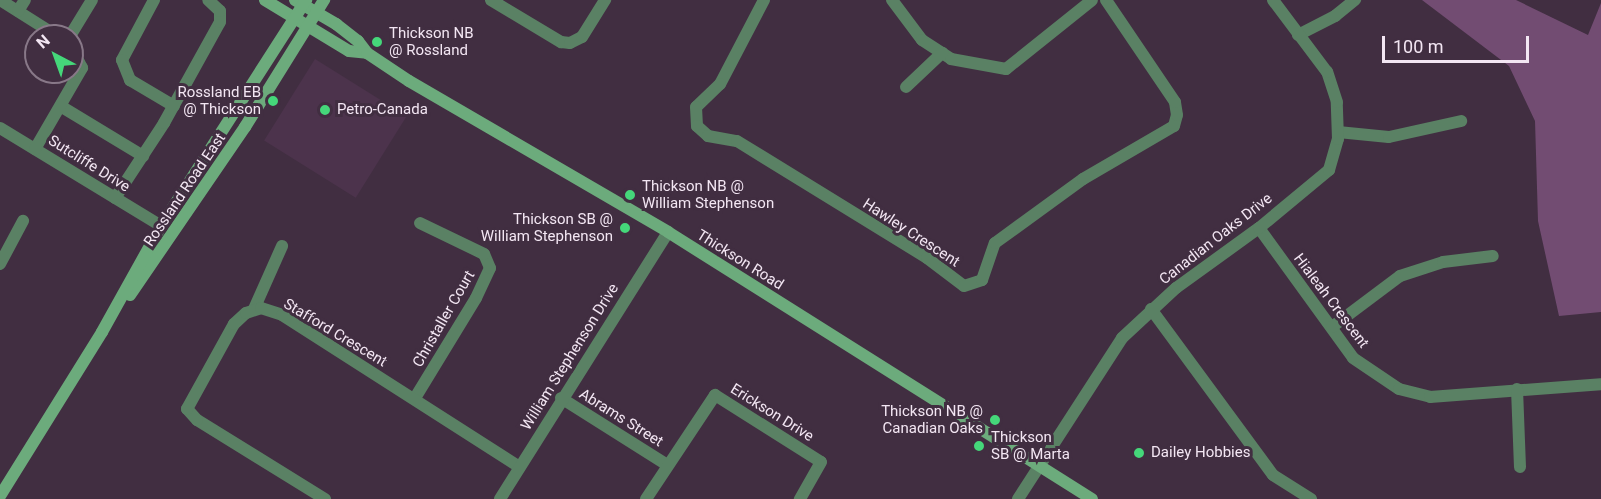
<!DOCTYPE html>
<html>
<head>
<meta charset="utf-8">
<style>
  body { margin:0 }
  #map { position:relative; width:1601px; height:499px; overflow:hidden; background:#412e41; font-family:Roboto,sans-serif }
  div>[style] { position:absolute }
  .built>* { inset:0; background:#4c334c; transform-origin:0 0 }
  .green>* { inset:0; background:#724c72 }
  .street>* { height:12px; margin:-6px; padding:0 6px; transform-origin:6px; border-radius:6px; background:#5a8164 }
  .secondary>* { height:12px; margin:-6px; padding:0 6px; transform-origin:6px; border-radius:6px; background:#6cab7c }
  .dots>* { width:16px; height:16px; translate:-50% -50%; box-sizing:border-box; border:3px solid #412e41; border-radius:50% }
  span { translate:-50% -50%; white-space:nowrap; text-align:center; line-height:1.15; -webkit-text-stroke:6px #412e41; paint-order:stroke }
  .poi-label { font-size:15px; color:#f3e6f3 }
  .left { translate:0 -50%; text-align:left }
  .right { translate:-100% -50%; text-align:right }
  .street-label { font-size:15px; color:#f3e6f3 }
  .north { position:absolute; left:24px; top:24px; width:60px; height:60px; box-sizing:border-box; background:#412e41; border:2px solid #887888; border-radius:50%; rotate:319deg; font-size:16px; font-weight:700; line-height:24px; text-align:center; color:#f3e6f3 }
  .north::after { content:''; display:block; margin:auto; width:21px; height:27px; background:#45d77a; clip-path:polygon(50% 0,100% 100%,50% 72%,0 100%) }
  .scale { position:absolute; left:1382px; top:36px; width:147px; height:27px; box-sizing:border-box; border:3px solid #f3e6f3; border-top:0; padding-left:8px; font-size:18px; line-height:21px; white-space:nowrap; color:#f3e6f3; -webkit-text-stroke:4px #412e41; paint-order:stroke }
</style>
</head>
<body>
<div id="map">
  <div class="built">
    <i style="left:315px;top:59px;width:108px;height:96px;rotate:32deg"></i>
  </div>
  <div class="green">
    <i style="clip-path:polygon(1422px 0,1516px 0,1588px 35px,1601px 3px,1601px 312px,1559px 316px,1538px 221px,1535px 121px,1509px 66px)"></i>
  </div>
  <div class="street">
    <i style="left:0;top:0;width:67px;rotate:32.3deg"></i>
    <i style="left:154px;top:0;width:68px;rotate:118.1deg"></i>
    <i style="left:122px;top:60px;width:22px;rotate:68deg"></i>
    <i style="left:130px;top:80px;width:51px;rotate:30.6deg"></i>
    <i style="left:491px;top:0;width:82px;rotate:31deg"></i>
    <i style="left:561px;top:42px;width:9px;rotate:6deg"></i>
    <i style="left:570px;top:43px;width:13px;rotate:-27deg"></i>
    <i style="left:582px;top:37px;width:44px;rotate:-58.1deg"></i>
    <i style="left:764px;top:0;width:95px;rotate:117.6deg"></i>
    <i style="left:720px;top:84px;width:33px;rotate:136deg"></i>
    <i style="left:696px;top:107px;width:19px;rotate:87deg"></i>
    <i style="left:697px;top:126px;width:15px;rotate:42deg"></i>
    <i style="left:708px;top:136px;width:29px;rotate:10deg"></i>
    <i style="left:737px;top:141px;width:223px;rotate:31.6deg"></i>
    <i style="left:927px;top:258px;width:46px;rotate:37.1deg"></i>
    <i style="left:964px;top:286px;width:19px;rotate:-18deg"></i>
    <i style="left:982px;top:280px;width:39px;rotate:-71deg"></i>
    <i style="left:995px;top:243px;width:109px;rotate:-36deg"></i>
    <i style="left:1083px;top:179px;width:105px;rotate:-30.2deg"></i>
    <i style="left:1174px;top:126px;width:11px;rotate:-75deg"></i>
    <i style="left:1177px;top:115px;width:13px;rotate:-99deg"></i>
    <i style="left:1175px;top:102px;width:123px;rotate:-124.1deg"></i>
    <i style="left:892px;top:0;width:50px;rotate:53.1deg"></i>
    <i style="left:922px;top:40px;width:35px;rotate:33deg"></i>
    <i style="left:951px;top:59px;width:56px;rotate:10.3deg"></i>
    <i style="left:1006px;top:69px;width:110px;rotate:-38.7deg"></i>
    <i style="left:18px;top:11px;width:13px;rotate:-58deg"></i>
    <i style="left:1298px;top:35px;width:42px;rotate:-27.2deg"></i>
    <i style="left:1335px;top:16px;width:26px;rotate:-39deg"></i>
    <i style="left:70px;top:36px;width:42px;rotate:-58.6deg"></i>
    <i style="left:906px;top:87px;width:50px;rotate:-43.4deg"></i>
    <i style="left:62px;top:107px;width:95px;rotate:31.2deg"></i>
    <i style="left:0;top:128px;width:188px;rotate:31.3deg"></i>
    <i style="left:1338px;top:132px;width:51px;rotate:5.6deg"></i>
    <i style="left:1389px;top:137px;width:74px;rotate:-12.5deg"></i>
    <i style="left:35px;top:149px;width:94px;rotate:-59.9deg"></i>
    <i style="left:82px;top:68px;width:22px;rotate:-117deg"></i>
    <i style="left:115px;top:198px;width:90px;rotate:-56.8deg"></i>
    <i style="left:164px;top:123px;width:115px;rotate:-61deg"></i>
    <i style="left:220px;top:22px;width:11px;rotate:-90deg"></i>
    <i style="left:220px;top:11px;width:16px;rotate:-137deg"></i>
    <i style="left:1259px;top:228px;width:160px;rotate:54.1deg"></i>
    <i style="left:1353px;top:358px;width:55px;rotate:34deg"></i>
    <i style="left:1399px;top:389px;width:32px;rotate:14deg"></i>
    <i style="left:1430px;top:397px;width:171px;rotate:-4.3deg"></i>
    <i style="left:0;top:264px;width:49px;rotate:-61.9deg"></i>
    <i style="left:254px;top:309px;width:69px;rotate:-66deg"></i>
    <i style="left:1151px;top:309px;width:206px;rotate:53.7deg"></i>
    <i style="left:1273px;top:475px;width:45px;rotate:32.3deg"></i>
    <i style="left:1332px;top:327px;width:85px;rotate:-36.9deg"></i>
    <i style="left:1400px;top:276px;width:45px;rotate:-18deg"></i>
    <i style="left:1443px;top:262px;width:50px;rotate:-6.8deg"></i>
    <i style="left:1517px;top:389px;width:78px;rotate:87.8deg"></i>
    <i style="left:415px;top:398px;width:117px;rotate:-58.6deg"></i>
    <i style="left:476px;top:298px;width:33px;rotate:-65deg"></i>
    <i style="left:490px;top:268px;width:15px;rotate:-113deg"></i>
    <i style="left:484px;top:254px;width:71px;rotate:-154.2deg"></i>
    <i style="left:561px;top:398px;width:124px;rotate:32.2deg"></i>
    <i style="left:325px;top:499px;width:150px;rotate:-148.3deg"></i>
    <i style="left:197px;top:420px;width:15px;rotate:-132deg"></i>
    <i style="left:187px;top:409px;width:97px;rotate:-61.1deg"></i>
    <i style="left:234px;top:324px;width:16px;rotate:-43deg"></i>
    <i style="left:246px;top:313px;width:16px;rotate:-18deg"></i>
    <i style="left:261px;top:308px;width:22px;rotate:18deg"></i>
    <i style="left:282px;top:315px;width:282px;rotate:32.6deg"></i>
    <i style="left:500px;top:499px;width:315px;rotate:-57.8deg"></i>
    <i style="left:646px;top:499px;width:125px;rotate:-56.4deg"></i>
    <i style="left:715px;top:395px;width:125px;rotate:32.3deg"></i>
    <i style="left:821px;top:462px;width:43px;rotate:119.6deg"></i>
    <i style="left:1018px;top:499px;width:192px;rotate:-57.1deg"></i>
    <i style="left:1122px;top:338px;width:74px;rotate:-42.8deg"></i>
    <i style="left:1176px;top:288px;width:102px;rotate:-35.9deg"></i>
    <i style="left:1259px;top:228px;width:91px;rotate:-39.6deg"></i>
    <i style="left:1329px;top:170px;width:32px;rotate:-74deg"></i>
    <i style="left:1338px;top:139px;width:37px;rotate:-92deg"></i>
    <i style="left:1337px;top:102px;width:32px;rotate:-108deg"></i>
    <i style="left:1327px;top:72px;width:90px;rotate:-126.9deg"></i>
  </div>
  <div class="secondary">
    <i style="left:265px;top:0;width:98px;rotate:31.3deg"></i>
    <i style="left:349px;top:51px;width:18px;rotate:6deg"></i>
    <i style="left:295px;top:0;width:48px;rotate:30.3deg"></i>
    <i style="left:336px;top:24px;width:28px;rotate:38deg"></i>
    <i style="left:358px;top:41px;width:15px;rotate:53deg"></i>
    <i style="left:367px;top:53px;width:50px;rotate:33.7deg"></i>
    <i style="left:409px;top:81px;width:300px;rotate:30.2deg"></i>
    <i style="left:668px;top:232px;width:501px;rotate:32.2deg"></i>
    <i style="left:130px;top:295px;width:204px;rotate:-55.6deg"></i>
    <i style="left:245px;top:127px;width:150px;rotate:-58.1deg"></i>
    <i style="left:0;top:496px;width:193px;rotate:-58.1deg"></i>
    <i style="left:102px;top:332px;width:121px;rotate:-60.9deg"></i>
    <i style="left:161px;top:226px;width:269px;rotate:-57.3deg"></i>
  </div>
  <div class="dots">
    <i style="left:377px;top:42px;background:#45d77a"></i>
    <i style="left:273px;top:101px;background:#45d77a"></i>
    <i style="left:325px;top:110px;background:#45d77a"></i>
    <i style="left:630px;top:195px;background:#45d77a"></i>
    <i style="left:625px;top:228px;background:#45d77a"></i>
    <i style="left:995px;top:420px;background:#45d77a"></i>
    <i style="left:979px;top:446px;background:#45d77a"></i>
    <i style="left:1139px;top:453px;background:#45d77a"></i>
  </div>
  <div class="poi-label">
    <span class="left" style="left:389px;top:42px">Thickson NB<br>@ Rossland</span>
    <span class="right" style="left:261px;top:101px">Rossland EB<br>@ Thickson</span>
    <span class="left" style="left:337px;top:110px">Petro-Canada</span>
    <span class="left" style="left:642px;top:195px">Thickson NB @<br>William Stephenson</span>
    <span class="right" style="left:613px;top:228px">Thickson SB @<br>William Stephenson</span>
    <span class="right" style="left:983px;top:420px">Thickson NB @<br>Canadian Oaks</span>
    <span class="left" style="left:991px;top:446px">Thickson<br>SB @ Marta</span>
    <span class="left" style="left:1151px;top:453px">Dailey Hobbies</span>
  </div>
  <div class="street-label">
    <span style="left:89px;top:164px;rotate:32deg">Sutcliffe Drive</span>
    <span style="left:185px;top:190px;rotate:-56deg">Rossland Road East</span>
    <span style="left:911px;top:233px;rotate:33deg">Hawley Crescent</span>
    <span style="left:1216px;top:239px;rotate:-38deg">Canadian Oaks Drive</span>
    <span style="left:740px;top:260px;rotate:32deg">Thickson Road</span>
    <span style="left:1331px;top:301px;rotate:53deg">Hialeah Crescent</span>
    <span style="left:444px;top:319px;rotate:-60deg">Christaller Court</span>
    <span style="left:335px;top:333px;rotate:31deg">Stafford Crescent</span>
    <span style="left:570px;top:357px;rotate:-58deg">William Stephenson Drive</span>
    <span style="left:772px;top:413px;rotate:32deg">Erickson Drive</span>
    <span style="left:621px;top:418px;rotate:32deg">Abrams Street</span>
  </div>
  <div class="north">N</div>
  <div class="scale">100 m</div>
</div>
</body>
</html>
